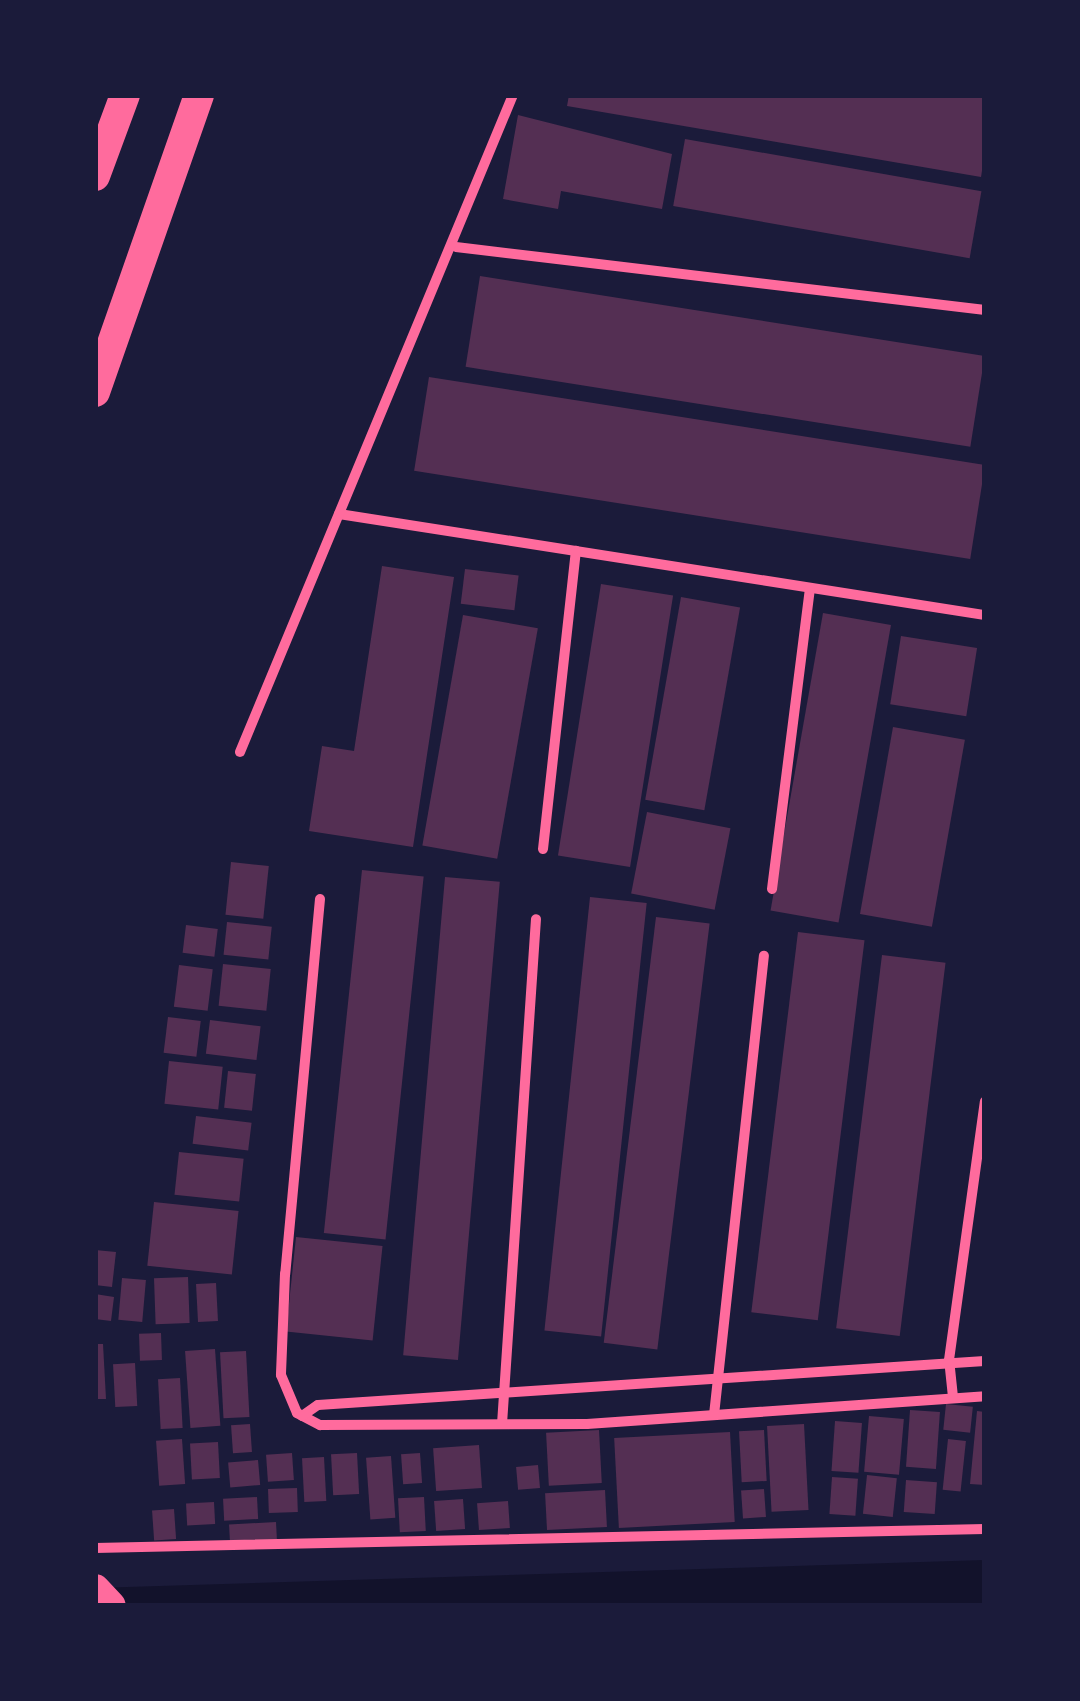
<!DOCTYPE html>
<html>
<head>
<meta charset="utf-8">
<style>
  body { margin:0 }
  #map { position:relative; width:1080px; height:1701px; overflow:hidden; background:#1b1b3a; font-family:Barlow,sans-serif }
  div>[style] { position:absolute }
  .water>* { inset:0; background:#12122b }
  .building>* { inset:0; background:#542f53; transform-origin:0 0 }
  .minor>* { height:10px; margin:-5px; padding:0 5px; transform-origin:5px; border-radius:5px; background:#ff6b9d }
  .motorway>* { height:30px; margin:-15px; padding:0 15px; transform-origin:15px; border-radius:15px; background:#ff6b9d }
  span { translate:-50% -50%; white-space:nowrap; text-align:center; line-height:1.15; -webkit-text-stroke:8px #1b1b3a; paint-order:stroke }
  .frame { position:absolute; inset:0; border:98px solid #1b1b3a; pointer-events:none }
</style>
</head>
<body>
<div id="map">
  <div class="water">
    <i style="clip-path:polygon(985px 1560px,985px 1606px,95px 1606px,95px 1588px)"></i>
  </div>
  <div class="building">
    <i style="clip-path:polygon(569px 95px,985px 95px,985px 152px,981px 177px,567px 106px)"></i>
    <i style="clip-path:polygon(518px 115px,672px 154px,662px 209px,561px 191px,558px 209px,503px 199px)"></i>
    <i style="left:685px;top:139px;width:301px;height:68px;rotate:10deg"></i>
    <i style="left:480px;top:276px;width:511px;height:92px;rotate:9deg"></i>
    <i style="left:429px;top:377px;width:563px;height:95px;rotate:9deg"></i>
    <i style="clip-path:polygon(382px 566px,454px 577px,413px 847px,309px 831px,322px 746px,354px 751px)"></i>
    <i style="left:465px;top:569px;width:54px;height:35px;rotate:7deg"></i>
    <i style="left:601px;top:584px;width:73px;height:275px;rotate:9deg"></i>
    <i style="left:681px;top:597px;width:60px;height:206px;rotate:10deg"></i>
    <i style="left:823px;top:613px;width:69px;height:302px;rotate:10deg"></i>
    <i style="left:463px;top:615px;width:76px;height:234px;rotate:10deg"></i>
    <i style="left:901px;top:636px;width:77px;height:69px;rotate:9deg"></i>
    <i style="left:893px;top:727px;width:73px;height:190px;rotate:10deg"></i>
    <i style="left:647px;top:812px;width:85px;height:83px;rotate:11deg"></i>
    <i style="left:231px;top:862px;width:38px;height:53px;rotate:6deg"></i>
    <i style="left:362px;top:870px;width:62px;height:365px;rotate:6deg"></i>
    <i style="left:445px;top:877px;width:55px;height:480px;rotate:5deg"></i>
    <i style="left:590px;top:897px;width:57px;height:436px;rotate:6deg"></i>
    <i style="left:656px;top:917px;width:54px;height:429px;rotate:7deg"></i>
    <i style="left:227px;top:922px;width:45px;height:33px;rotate:6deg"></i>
    <i style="left:186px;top:925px;width:32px;height:28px;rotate:7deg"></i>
    <i style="left:798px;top:932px;width:67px;height:383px;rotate:7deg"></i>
    <i style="left:882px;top:955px;width:64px;height:376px;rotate:7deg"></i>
    <i style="left:223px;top:964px;width:48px;height:42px;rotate:6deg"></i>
    <i style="left:179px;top:965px;width:34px;height:42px;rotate:7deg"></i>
    <i style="left:168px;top:1017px;width:33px;height:36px;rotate:7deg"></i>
    <i style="left:210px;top:1020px;width:51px;height:34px;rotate:7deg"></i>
    <i style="left:169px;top:1061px;width:54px;height:43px;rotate:6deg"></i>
    <i style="left:228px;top:1071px;width:28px;height:37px;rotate:6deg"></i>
    <i style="left:196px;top:1116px;width:56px;height:28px;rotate:7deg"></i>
    <i style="left:179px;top:1152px;width:65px;height:43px;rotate:6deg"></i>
    <i style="left:154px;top:1202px;width:85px;height:64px;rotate:6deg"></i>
    <i style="left:296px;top:1237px;width:87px;height:95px;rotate:6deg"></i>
    <i style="clip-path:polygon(95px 1250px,116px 1252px,112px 1287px,95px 1285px)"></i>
    <i style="left:188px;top:1277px;width:46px;height:34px;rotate:88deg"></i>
    <i style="left:122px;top:1278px;width:24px;height:42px;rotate:5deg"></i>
    <i style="left:216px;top:1283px;width:38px;height:20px;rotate:87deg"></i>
    <i style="clip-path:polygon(95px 1294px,114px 1297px,111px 1321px,95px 1319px)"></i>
    <i style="left:161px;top:1333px;width:27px;height:22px;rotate:88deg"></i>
    <i style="clip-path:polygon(95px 1344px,103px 1344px,106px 1399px,95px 1399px)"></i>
    <i style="left:215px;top:1349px;width:77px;height:30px;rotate:86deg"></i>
    <i style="left:246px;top:1351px;width:66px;height:26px;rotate:87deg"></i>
    <i style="left:135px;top:1363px;width:43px;height:22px;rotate:87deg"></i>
    <i style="left:180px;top:1378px;width:50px;height:22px;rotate:87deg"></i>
    <i style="left:946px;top:1404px;width:27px;height:26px;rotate:6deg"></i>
    <i style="left:910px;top:1410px;width:30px;height:57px;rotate:4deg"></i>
    <i style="clip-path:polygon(977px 1411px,985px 1412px,985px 1485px,970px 1484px)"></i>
    <i style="left:869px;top:1416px;width:35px;height:56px;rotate:5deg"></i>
    <i style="left:835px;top:1421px;width:27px;height:50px;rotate:4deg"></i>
    <i style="left:250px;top:1424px;width:28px;height:19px;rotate:86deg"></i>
    <i style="left:804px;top:1424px;width:86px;height:37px;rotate:87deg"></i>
    <i style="left:599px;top:1430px;width:53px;height:53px;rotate:87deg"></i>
    <i style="left:764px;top:1430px;width:51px;height:25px;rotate:87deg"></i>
    <i style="left:730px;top:1432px;width:90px;height:116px;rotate:87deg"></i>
    <i style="left:182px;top:1439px;width:45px;height:26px;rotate:86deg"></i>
    <i style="left:948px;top:1439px;width:18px;height:51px;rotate:6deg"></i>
    <i style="left:218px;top:1442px;width:36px;height:28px;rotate:87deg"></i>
    <i style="left:479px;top:1445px;width:43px;height:46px;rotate:86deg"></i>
    <i style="left:292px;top:1453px;width:27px;height:26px;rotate:86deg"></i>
    <i style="left:357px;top:1453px;width:41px;height:26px;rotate:87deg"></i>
    <i style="left:420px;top:1453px;width:30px;height:19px;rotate:86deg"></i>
    <i style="left:391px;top:1456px;width:62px;height:25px;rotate:86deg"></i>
    <i style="left:324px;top:1457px;width:44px;height:22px;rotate:87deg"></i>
    <i style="left:258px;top:1460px;width:25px;height:30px;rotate:85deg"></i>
    <i style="left:538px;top:1465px;width:23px;height:22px;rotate:85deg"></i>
    <i style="left:867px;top:1475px;width:30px;height:39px;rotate:6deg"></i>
    <i style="left:832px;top:1477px;width:26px;height:37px;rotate:4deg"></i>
    <i style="left:906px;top:1480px;width:31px;height:32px;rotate:4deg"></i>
    <i style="left:297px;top:1488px;width:24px;height:29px;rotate:88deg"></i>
    <i style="left:764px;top:1489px;width:28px;height:23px;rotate:86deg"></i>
    <i style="left:605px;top:1490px;width:37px;height:60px;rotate:87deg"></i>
    <i style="left:257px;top:1497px;width:22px;height:34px;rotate:87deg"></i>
    <i style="left:424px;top:1497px;width:34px;height:26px;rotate:87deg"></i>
    <i style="left:463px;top:1499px;width:30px;height:29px;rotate:86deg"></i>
    <i style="left:508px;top:1501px;width:27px;height:31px;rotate:86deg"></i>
    <i style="left:214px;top:1502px;width:22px;height:28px;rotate:87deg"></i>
    <i style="left:174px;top:1509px;width:30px;height:22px;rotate:86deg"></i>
    <i style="left:276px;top:1522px;width:20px;height:47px;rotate:87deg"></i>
  </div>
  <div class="minor">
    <i style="left:456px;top:247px;width:533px;rotate:6.79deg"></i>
    <i style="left:339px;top:514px;width:654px;rotate:8.89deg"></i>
    <i style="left:240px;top:752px;width:711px;rotate:-67.44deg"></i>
    <i style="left:543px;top:849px;width:300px;rotate:-83.7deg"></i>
    <i style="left:772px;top:889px;width:303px;rotate:-82.8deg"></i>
    <i style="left:320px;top:899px;width:377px;rotate:95.3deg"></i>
    <i style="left:285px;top:1274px;width:101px;rotate:92.3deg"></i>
    <i style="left:281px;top:1375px;width:41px;rotate:67.2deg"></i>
    <i style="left:297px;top:1413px;width:26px;rotate:28deg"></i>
    <i style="left:320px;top:1425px;width:267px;rotate:-0.2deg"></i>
    <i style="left:587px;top:1424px;width:399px;rotate:-4deg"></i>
    <i style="left:953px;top:1397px;width:37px;rotate:-96deg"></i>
    <i style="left:949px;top:1360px;width:261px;rotate:-82.1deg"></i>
    <i style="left:714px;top:1415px;width:462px;rotate:-83.8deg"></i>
    <i style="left:302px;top:1416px;width:19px;rotate:-35deg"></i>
    <i style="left:318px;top:1405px;width:668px;rotate:-3.77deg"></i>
    <i style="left:502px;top:1424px;width:506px;rotate:-86.15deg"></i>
    <i style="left:95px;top:1548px;width:890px;rotate:-1.22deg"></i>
  </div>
  <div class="motorway">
    <i style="left:95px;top:176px;width:86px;rotate:-69.7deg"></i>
    <i style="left:95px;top:392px;width:315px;rotate:-70.7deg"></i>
    <i style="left:95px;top:1589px;width:23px;rotate:47deg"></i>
  </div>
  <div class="frame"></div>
</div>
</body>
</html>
